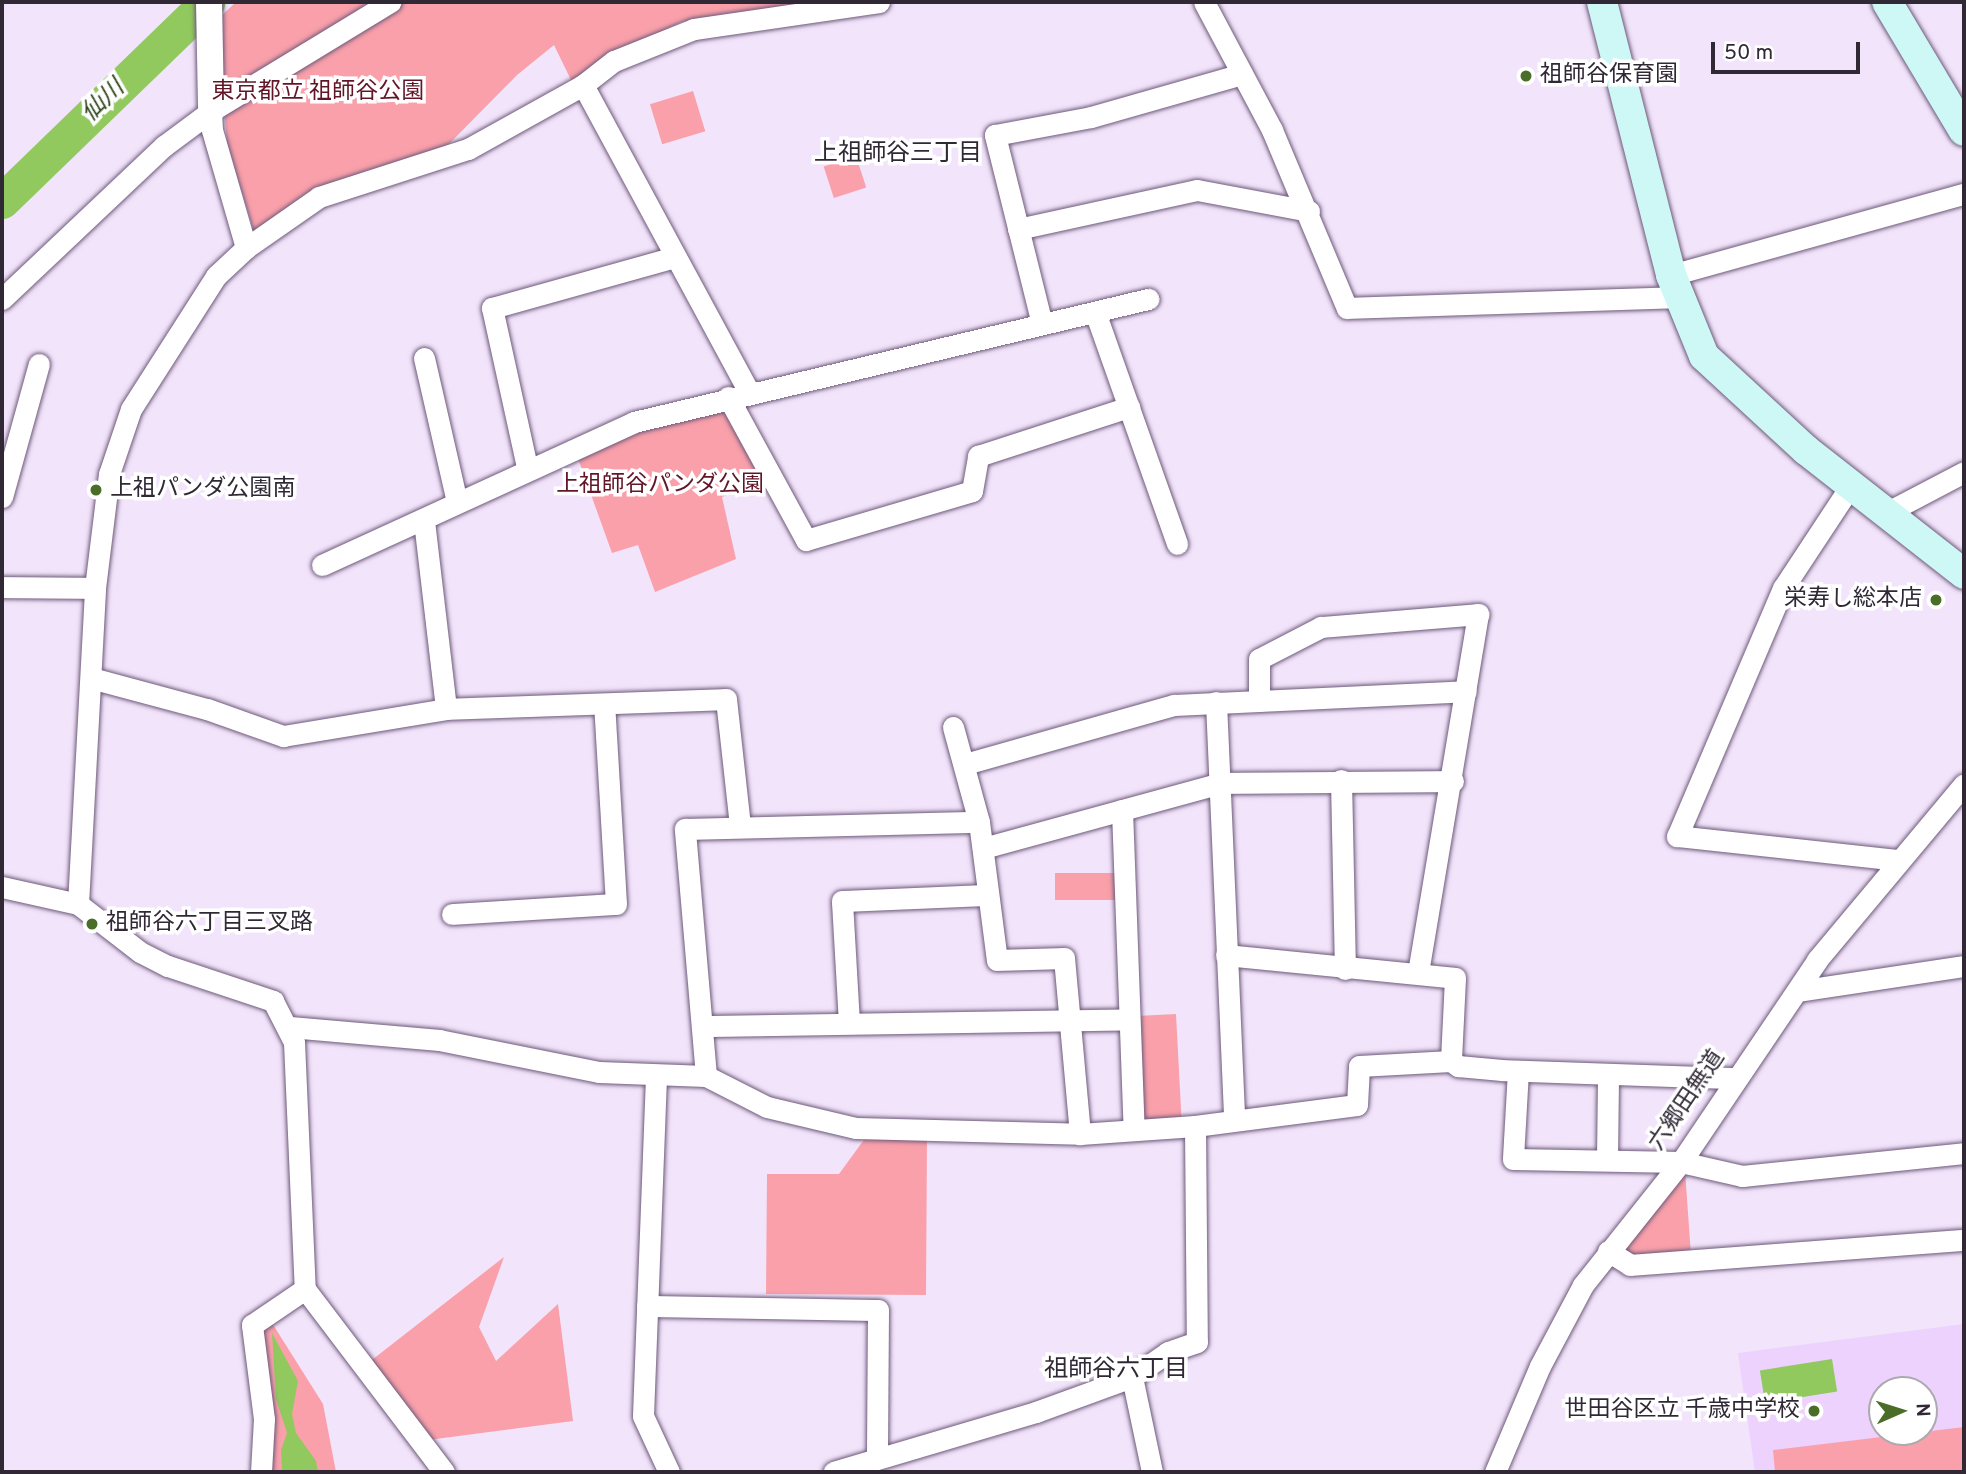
<!DOCTYPE html>
<html>
<head>
<meta charset="utf-8">
<style>
  body { margin:0 }
  #map { position:relative; width:1966px; height:1474px; overflow:hidden; background:#f2e4fb; font-family:Overpass,"Noto Sans JP",sans-serif }
  div>[style] { position:absolute }
  .built>* { inset:0; background:#edd2fe }
  .green>* { inset:0; background:#f9a0aa; transform-origin:0 0 }
  .water>* { inset:0; background:#91c95e; transform-origin:0 0 }
  .river>* { height:35px; margin:-17.5px; padding:0 17.5px; transform-origin:17.5px; border-radius:17.5px; background:#91c95e }
  .roads { filter:drop-shadow(0 0 2px #6d597a) drop-shadow(0 0 2px #6d597a) }
  .minor>* { height:21px; margin:-10.5px; padding:0 10.5px; transform-origin:10.5px; border-radius:10.5px; background:#fff }
  .tertiary>* { height:26px; margin:-13px; padding:0 13px; transform-origin:13px; border-radius:13px; background:#fff }
  .secondary>* { height:30px; margin:-15px; padding:0 15px; transform-origin:15px; border-radius:15px; background:#cef8f6 }
  .dots>* { width:19px; height:19px; translate:-50% -50%; box-sizing:border-box; border:4px solid #fff; border-radius:50% }
  span { translate:-50% -50%; white-space:nowrap; text-align:center; line-height:1.15; -webkit-text-stroke:7px #fff; paint-order:stroke }
  .poi-label { font-size:23px; color:#312836 }
  .left { translate:0 -50%; text-align:left }
  .right { translate:-100% -50%; text-align:right }
  .park-label { font-size:23px; color:#611527 }
  .street-label { font-size:23px; color:#312836 }
  .water-label { font-size:24px; color:#2e4419; font-style:italic }
  .neighbourhood-label { font-size:24px; color:#312836 }
  .frame { position:absolute; inset:0; border:4px solid #312836; pointer-events:none }
  .north { position:absolute; left:1868px; top:1376px; width:70px; height:70px; box-sizing:border-box; background:#fff; border:2px solid #ada9af; border-radius:50%; rotate:87deg; font-size:19px; font-weight:700; line-height:28px; text-align:center; color:#312836 }
  .north::after { content:''; display:block; margin:auto; width:24px; height:32px; background:#4a6e27; clip-path:polygon(50% 0,100% 100%,50% 72%,0 100%) }
  .scale { position:absolute; left:1711px; top:42px; width:149px; height:32px; box-sizing:border-box; border:4px solid #312836; border-top:0; padding-left:9px; font-size:21px; line-height:24px; white-space:nowrap; color:#312836; -webkit-text-stroke:5px #fff; paint-order:stroke }
</style>
</head>
<body>
<div id="map">
  <div class="built">
    <i style="clip-path:polygon(evenodd,1964px 1324px,1964px 1472px,1755px 1472px,1738px 1353px,1964px 1324px,1882px 1390px,1924px 1390px,1924px 1432px,1882px 1432px,1882px 1390px)"></i>
  </div>
  <div class="green">
    <i style="clip-path:polygon(236px 2px,808px 2px,681px 22px,603px 61px,572px 82px,554px 45px,517px 75px,447px 146px,255px 235px,227px 143px,221px 71px,219px 18px)"></i>
    <i style="left:693px;top:91px;width:42px;height:45px;rotate:73deg"></i>
    <i style="left:856px;top:156px;width:33px;height:34px;rotate:72deg"></i>
    <i style="clip-path:polygon(727px 405px,767px 479px,722px 497px,736px 559px,655px 592px,638px 545px,612px 553px,576px 453px,637px 426px)"></i>
    <i style="left:1122px;top:873px;width:27px;height:67px;rotate:90deg"></i>
    <i style="left:1176px;top:1014px;width:106px;height:39px;rotate:87deg"></i>
    <i style="clip-path:polygon(866px 1137px,927px 1138px,926px 1295px,766px 1294px,767px 1174px,839px 1174px)"></i>
    <i style="clip-path:polygon(1685px 1171px,1691px 1255px,1632px 1261px,1619px 1250px)"></i>
    <i style="clip-path:polygon(504px 1257px,479px 1327px,496px 1361px,558px 1304px,573px 1421px,428px 1440px,368px 1363px)"></i>
    <i style="clip-path:polygon(272px 1323px,323px 1404px,336px 1472px,268px 1472px,262px 1329px)"></i>
    <i style="clip-path:polygon(1964px 1427px,1964px 1472px,1775px 1472px,1773px 1450px)"></i>
  </div>
  <div class="water">
    <i style="clip-path:polygon(272px 1333px,298px 1381px,292px 1414px,296px 1433px,316px 1461px,318px 1472px,282px 1472px,281px 1450px,287px 1433px,276px 1399px)"></i>
    <i style="left:1832px;top:1359px;width:33px;height:73px;rotate:81deg"></i>
  </div>
  <div class="river">
    <i style="left:2px;top:201px;width:286px;rotate:-44.1deg"></i>
  </div>
  <div class="roads">
    <div class="minor">
      <i style="left:1204px;top:2px;width:145px;rotate:62deg"></i>
      <i style="left:1272px;top:130px;width:193px;rotate:67.2deg"></i>
      <i style="left:1347px;top:308px;width:332px;rotate:-1.9deg"></i>
      <i style="left:583px;top:85px;width:349px;rotate:61.6deg"></i>
      <i style="left:211px;top:111px;width:19px;rotate:87deg"></i>
      <i style="left:212px;top:130px;width:123px;rotate:73.9deg"></i>
      <i style="left:1018px;top:229px;width:183px;rotate:-12.3deg"></i>
      <i style="left:1197px;top:190px;width:114px;rotate:10.6deg"></i>
      <i style="left:1671px;top:275px;width:304px;rotate:-15.5deg"></i>
      <i style="left:2px;top:299px;width:223px;rotate:-43.4deg"></i>
      <i style="left:164px;top:146px;width:59px;rotate:-36.7deg"></i>
      <i style="left:211px;top:111px;width:210px;rotate:-31.3deg"></i>
      <i style="left:1095px;top:312px;width:246px;rotate:70.5deg"></i>
      <i style="left:1042px;top:324px;width:195px;rotate:-104deg"></i>
      <i style="left:995px;top:135px;width:98px;rotate:-10.6deg"></i>
      <i style="left:1091px;top:117px;width:157px;rotate:-15.9deg"></i>
      <i style="left:424px;top:358px;width:148px;rotate:77.1deg"></i>
      <i style="left:728px;top:397px;width:163px;rotate:61.4deg"></i>
      <i style="left:806px;top:540px;width:173px;rotate:-16.4deg"></i>
      <i style="left:972px;top:491px;width:36px;rotate:-80deg"></i>
      <i style="left:978px;top:456px;width:159px;rotate:-18deg"></i>
      <i style="left:527px;top:467px;width:163px;rotate:-102.4deg"></i>
      <i style="left:492px;top:308px;width:190px;rotate:-15.6deg"></i>
      <i style="left:1851px;top:485px;width:123px;rotate:123.4deg"></i>
      <i style="left:1783px;top:588px;width:270px;rotate:113.1deg"></i>
      <i style="left:1677px;top:836px;width:222px;rotate:6.2deg"></i>
      <i style="left:2px;top:497px;width:138px;rotate:-74.5deg"></i>
      <i style="left:1886px;top:513px;width:88px;rotate:-27.7deg"></i>
      <i style="left:424px;top:521px;width:189px;rotate:83.3deg"></i>
      <i style="left:322px;top:565px;width:343px;rotate:-24.6deg"></i>
      <i style="left:634px;top:422px;width:529px;rotate:-13.46deg"></i>
      <i style="left:2px;top:587px;width:93px;rotate:0.6deg"></i>
      <i style="left:91px;top:678px;width:120px;rotate:15deg"></i>
      <i style="left:207px;top:709px;width:81px;rotate:19.6deg"></i>
      <i style="left:283px;top:736px;width:165px;rotate:-9.4deg"></i>
      <i style="left:446px;top:709px;width:280px;rotate:-2deg"></i>
      <i style="left:726px;top:699px;width:128px;rotate:83.7deg"></i>
      <i style="left:1259px;top:701px;width:42px;rotate:-90deg"></i>
      <i style="left:1259px;top:659px;width:70px;rotate:-27.3deg"></i>
      <i style="left:1321px;top:627px;width:158px;rotate:-4.7deg"></i>
      <i style="left:1478px;top:614px;width:364px;rotate:99.5deg"></i>
      <i style="left:1216px;top:702px;width:418px;rotate:87.5deg"></i>
      <i style="left:953px;top:727px;width:98px;rotate:74.7deg"></i>
      <i style="left:979px;top:822px;width:139px;rotate:82.6deg"></i>
      <i style="left:997px;top:960px;width:67px;rotate:-1.7deg"></i>
      <i style="left:1064px;top:958px;width:177px;rotate:84.8deg"></i>
      <i style="left:965px;top:764px;width:217px;rotate:-15.8deg"></i>
      <i style="left:1174px;top:705px;width:292px;rotate:-2.7deg"></i>
      <i style="left:1341px;top:780px;width:189px;rotate:88.8deg"></i>
      <i style="left:1122px;top:810px;width:320px;rotate:87.9deg"></i>
      <i style="left:983px;top:848px;width:247px;rotate:-15.3deg"></i>
      <i style="left:1221px;top:783px;width:232px;rotate:-0.5deg"></i>
      <i style="left:2px;top:887px;width:78px;rotate:12.6deg"></i>
      <i style="left:78px;top:904px;width:78px;rotate:37.7deg"></i>
      <i style="left:140px;top:952px;width:31px;rotate:27deg"></i>
      <i style="left:168px;top:966px;width:111px;rotate:18.4deg"></i>
      <i style="left:273px;top:1001px;width:46px;rotate:62.9deg"></i>
      <i style="left:294px;top:1042px;width:247px;rotate:87.5deg"></i>
      <i style="left:305px;top:1289px;width:230px;rotate:52.8deg"></i>
      <i style="left:78px;top:904px;width:316px;rotate:-86.9deg"></i>
      <i style="left:95px;top:588px;width:115px;rotate:-83deg"></i>
      <i style="left:109px;top:474px;width:69px;rotate:-71.3deg"></i>
      <i style="left:131px;top:409px;width:158px;rotate:-57.4deg"></i>
      <i style="left:216px;top:276px;width:41px;rotate:-43deg"></i>
      <i style="left:246px;top:248px;width:89px;rotate:-34.9deg"></i>
      <i style="left:319px;top:197px;width:157px;rotate:-17.9deg"></i>
      <i style="left:468px;top:149px;width:132px;rotate:-29.1deg"></i>
      <i style="left:583px;top:85px;width:39px;rotate:-38deg"></i>
      <i style="left:614px;top:61px;width:86px;rotate:-21.8deg"></i>
      <i style="left:694px;top:29px;width:187px;rotate:-8.3deg"></i>
      <i style="left:452px;top:914px;width:164px;rotate:-3.5deg"></i>
      <i style="left:616px;top:904px;width:200px;rotate:-93.4deg"></i>
      <i style="left:1226px;top:955px;width:230px;rotate:5.7deg"></i>
      <i style="left:1455px;top:978px;width:83px;rotate:92.8deg"></i>
      <i style="left:1797px;top:991px;width:169px;rotate:-8.5deg"></i>
      <i style="left:849px;top:1023px;width:122px;rotate:-93.3deg"></i>
      <i style="left:842px;top:901px;width:145px;rotate:-2.4deg"></i>
      <i style="left:705px;top:1026px;width:423px;rotate:-0.9deg"></i>
      <i style="left:290px;top:1027px;width:150px;rotate:5deg"></i>
      <i style="left:439px;top:1040px;width:163px;rotate:11.3deg"></i>
      <i style="left:599px;top:1072px;width:107px;rotate:2.1deg"></i>
      <i style="left:706px;top:1076px;width:68px;rotate:26.9deg"></i>
      <i style="left:767px;top:1107px;width:91px;rotate:13.3deg"></i>
      <i style="left:856px;top:1128px;width:224px;rotate:1.5deg"></i>
      <i style="left:1080px;top:1134px;width:115px;rotate:-4deg"></i>
      <i style="left:1195px;top:1126px;width:216px;rotate:89.5deg"></i>
      <i style="left:1197px;top:1342px;width:31px;rotate:161deg"></i>
      <i style="left:1168px;top:1352px;width:44px;rotate:145.2deg"></i>
      <i style="left:1132px;top:1377px;width:102px;rotate:160deg"></i>
      <i style="left:1036px;top:1412px;width:211px;rotate:163.5deg"></i>
      <i style="left:1518px;top:1071px;width:88px;rotate:93.3deg"></i>
      <i style="left:1513px;top:1159px;width:168px;rotate:1deg"></i>
      <i style="left:1681px;top:1162px;width:63px;rotate:12.9deg"></i>
      <i style="left:1742px;top:1176px;width:223px;rotate:-5.9deg"></i>
      <i style="left:706px;top:1076px;width:248px;rotate:-94.9deg"></i>
      <i style="left:685px;top:829px;width:294px;rotate:-1.4deg"></i>
      <i style="left:656px;top:1077px;width:339px;rotate:92.2deg"></i>
      <i style="left:643px;top:1416px;width:62px;rotate:65.1deg"></i>
      <i style="left:1195px;top:1126px;width:163px;rotate:-7.4deg"></i>
      <i style="left:1357px;top:1105px;width:39px;rotate:-87deg"></i>
      <i style="left:1359px;top:1066px;width:92px;rotate:-3.1deg"></i>
      <i style="left:1451px;top:1061px;width:9px;rotate:36deg"></i>
      <i style="left:1458px;top:1066px;width:44px;rotate:5.2deg"></i>
      <i style="left:1502px;top:1070px;width:232px;rotate:2deg"></i>
      <i style="left:1607px;top:1160px;width:86px;rotate:-89.3deg"></i>
      <i style="left:1608px;top:1251px;width:26px;rotate:32deg"></i>
      <i style="left:1630px;top:1265px;width:335px;rotate:-4.3deg"></i>
      <i style="left:647px;top:1306px;width:231px;rotate:1deg"></i>
      <i style="left:878px;top:1310px;width:148px;rotate:90.4deg"></i>
      <i style="left:1132px;top:1377px;width:97px;rotate:78.1deg"></i>
      <i style="left:261px;top:1472px;width:53px;rotate:-86.8deg"></i>
      <i style="left:264px;top:1419px;width:95px;rotate:-97.3deg"></i>
      <i style="left:252px;top:1325px;width:64px;rotate:-34.2deg"></i>
      <i style="left:1495px;top:1472px;width:115px;rotate:-67deg"></i>
      <i style="left:1540px;top:1366px;width:92px;rotate:-62deg"></i>
      <i style="left:1583px;top:1285px;width:157px;rotate:-51.5deg"></i>
      <i style="left:1681px;top:1162px;width:244px;rotate:-56deg"></i>
      <i style="left:1817px;top:960px;width:229px;rotate:-50.1deg"></i>
    </div>
    <div class="tertiary">
      <i style="left:209px;top:2px;width:109px;rotate:88.9deg"></i>
    </div>
    <div class="secondary">
      <i style="left:1602px;top:2px;width:282px;rotate:75.8deg"></i>
      <i style="left:1671px;top:275px;width:87px;rotate:67.8deg"></i>
      <i style="left:1704px;top:356px;width:139px;rotate:42.7deg"></i>
      <i style="left:1806px;top:450px;width:201px;rotate:38.1deg"></i>
      <i style="left:1887px;top:2px;width:150px;rotate:59.2deg"></i>
    </div>
  </div>
  <div class="dots">
    <i style="left:1526px;top:76px;background:#4a6e27"></i>
    <i style="left:96px;top:490px;background:#4a6e27"></i>
    <i style="left:1936px;top:600px;background:#4a6e27"></i>
    <i style="left:92px;top:924px;background:#4a6e27"></i>
    <i style="left:1814px;top:1411px;background:#4a6e27"></i>
  </div>
  <div class="poi-label">
    <span class="left" style="left:1540px;top:76px">祖師谷保育園</span>
    <span class="left" style="left:110px;top:490px">上祖パンダ公園南</span>
    <span class="right" style="left:1922px;top:600px">栄寿し総本店</span>
    <span class="left" style="left:106px;top:924px">祖師谷六丁目三叉路</span>
    <span class="right" style="left:1800px;top:1411px">世田谷区立 千歳中学校</span>
  </div>
  <div class="park-label">
    <span style="left:318px;top:93px">東京都立 祖師谷公園</span>
    <span style="left:660px;top:486px">上祖師谷パンダ公園</span>
  </div>
  <div class="street-label">
    <span style="left:1688px;top:1101px;rotate:-56deg">六郷田無道</span>
  </div>
  <div class="water-label">
    <span style="left:104px;top:102px;rotate:-44deg">仙川</span>
  </div>
  <div class="neighbourhood-label">
    <span style="left:898px;top:155px">上祖師谷三丁目</span>
    <span style="left:1116px;top:1371px">祖師谷六丁目</span>
  </div>
  <div class="frame"></div>
  <div class="north">N</div>
  <div class="scale">50 m</div>
</div>
</body>
</html>
